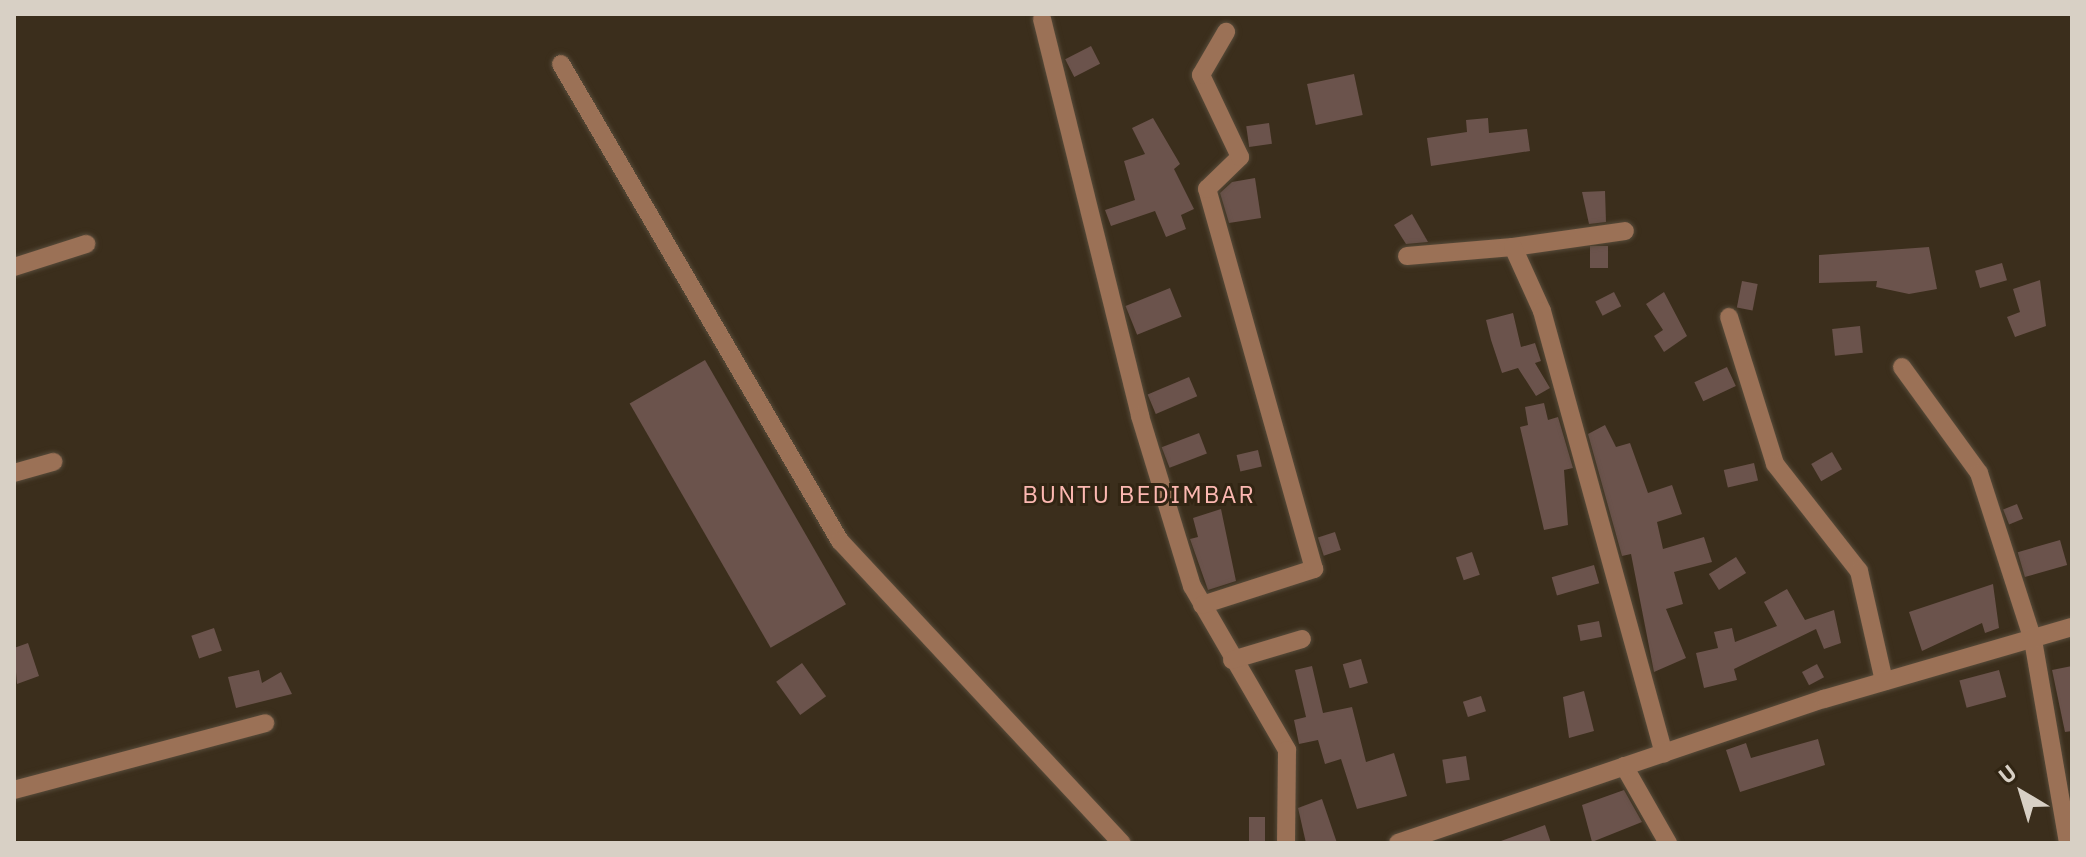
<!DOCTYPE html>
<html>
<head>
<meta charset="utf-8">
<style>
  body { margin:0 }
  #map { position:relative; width:2086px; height:857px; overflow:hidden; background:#3b2e1c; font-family:"IBM Plex Sans",sans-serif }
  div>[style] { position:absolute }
  .building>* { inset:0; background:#6b534c; transform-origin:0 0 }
  .roads { filter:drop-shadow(0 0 2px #574b3a) drop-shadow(0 0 2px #574b3a) }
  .minor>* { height:18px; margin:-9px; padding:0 9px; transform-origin:9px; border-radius:9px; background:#9b7156 }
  span { translate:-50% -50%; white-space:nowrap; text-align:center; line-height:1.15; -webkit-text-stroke:6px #312513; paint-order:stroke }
  .quarter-label { font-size:24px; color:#fcb8b1; letter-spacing:2px }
  .frame { position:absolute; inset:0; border:16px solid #d8d0c5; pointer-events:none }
  .north { position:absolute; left:1982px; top:753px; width:80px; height:80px; -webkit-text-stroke:6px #312513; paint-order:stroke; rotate:322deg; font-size:22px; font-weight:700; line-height:32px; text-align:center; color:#d8d0c5 }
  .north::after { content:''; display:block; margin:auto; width:28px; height:36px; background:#d8d0c5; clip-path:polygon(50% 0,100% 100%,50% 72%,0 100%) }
</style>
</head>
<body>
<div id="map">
  <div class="building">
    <i style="left:1091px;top:46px;width:20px;height:29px;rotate:63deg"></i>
    <i style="left:1354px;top:74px;width:42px;height:48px;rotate:78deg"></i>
    <i style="clip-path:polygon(1153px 118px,1180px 164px,1174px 169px,1194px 209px,1181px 215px,1186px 229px,1166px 237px,1155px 211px,1111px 226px,1105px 210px,1135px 200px,1124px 161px,1145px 154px,1132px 128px)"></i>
    <i style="clip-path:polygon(1488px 118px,1489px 133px,1527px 129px,1530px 151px,1431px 166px,1427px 138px,1467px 132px,1466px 120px)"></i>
    <i style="left:1269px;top:123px;width:21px;height:23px;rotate:82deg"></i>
    <i style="clip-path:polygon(1255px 178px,1261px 218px,1229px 223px,1220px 193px,1232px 182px)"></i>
    <i style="clip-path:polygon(1605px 191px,1606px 222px,1589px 224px,1582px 192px)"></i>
    <i style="clip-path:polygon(1412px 214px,1428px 242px,1406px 244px,1394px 225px)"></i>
    <i style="left:1608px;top:246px;width:22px;height:18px;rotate:90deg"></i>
    <i style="clip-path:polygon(1929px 247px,1937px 289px,1909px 294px,1876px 287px,1877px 281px,1819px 283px,1819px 255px)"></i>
    <i style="left:2002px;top:263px;width:18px;height:28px;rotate:74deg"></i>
    <i style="clip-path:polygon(2040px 280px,2046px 326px,2015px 337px,2007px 317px,2020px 312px,2013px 289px)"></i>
    <i style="left:1742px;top:281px;width:16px;height:27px;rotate:11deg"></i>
    <i style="left:1170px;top:288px;width:31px;height:48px;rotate:68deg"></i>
    <i style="left:1614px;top:292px;width:16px;height:21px;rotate:63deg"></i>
    <i style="clip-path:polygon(1664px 292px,1687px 336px,1664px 352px,1654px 336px,1663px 330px,1646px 304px)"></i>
    <i style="clip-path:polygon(1513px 313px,1521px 347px,1535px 343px,1541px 361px,1535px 363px,1550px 388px,1536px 396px,1518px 368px,1502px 373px,1491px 340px,1486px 320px)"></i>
    <i style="left:1860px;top:326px;width:27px;height:28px;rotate:84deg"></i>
    <i style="left:705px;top:360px;width:282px;height:87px;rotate:60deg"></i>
    <i style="left:1727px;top:367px;width:21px;height:36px;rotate:65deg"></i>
    <i style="left:1189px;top:377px;width:21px;height:45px;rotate:67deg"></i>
    <i style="clip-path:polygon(1544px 403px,1548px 420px,1558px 417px,1573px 468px,1564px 470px,1568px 525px,1544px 530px,1520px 427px,1528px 425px,1525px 407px)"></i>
    <i style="clip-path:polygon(1605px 425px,1616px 447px,1630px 443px,1648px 493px,1672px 485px,1682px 514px,1657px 522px,1663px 549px,1704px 537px,1712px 562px,1674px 572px,1683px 604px,1666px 609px,1686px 658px,1654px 672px,1631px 554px,1622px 556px,1588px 434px)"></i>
    <i style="left:1199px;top:433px;width:22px;height:40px;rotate:69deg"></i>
    <i style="left:1258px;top:450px;width:17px;height:22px;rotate:77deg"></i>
    <i style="left:1832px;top:452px;width:20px;height:24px;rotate:60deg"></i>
    <i style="left:1754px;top:463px;width:18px;height:31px;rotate:77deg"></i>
    <i style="left:2017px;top:504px;width:16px;height:15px;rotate:68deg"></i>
    <i style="clip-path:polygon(1221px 509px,1236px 581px,1208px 590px,1190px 539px,1198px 537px,1193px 518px)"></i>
    <i style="left:1335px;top:532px;width:19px;height:18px;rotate:72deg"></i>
    <i style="left:2060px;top:540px;width:26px;height:44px;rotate:74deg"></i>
    <i style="left:1472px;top:552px;width:24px;height:17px;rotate:71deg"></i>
    <i style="left:1736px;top:557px;width:19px;height:32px;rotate:58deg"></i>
    <i style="left:1594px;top:565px;width:19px;height:44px;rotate:74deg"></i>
    <i style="clip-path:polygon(1993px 584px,1999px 628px,1985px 633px,1982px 623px,1922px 651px,1909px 612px)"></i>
    <i style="clip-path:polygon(1787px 589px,1805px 620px,1834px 610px,1841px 643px,1824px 649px,1816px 629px,1734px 669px,1737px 680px,1704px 688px,1696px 653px,1718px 648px,1714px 632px,1732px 628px,1735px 642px,1777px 626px,1764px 602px)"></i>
    <i style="left:1599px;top:621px;width:16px;height:22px;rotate:79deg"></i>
    <i style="left:214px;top:628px;width:24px;height:24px;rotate:71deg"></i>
    <i style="clip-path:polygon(28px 643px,39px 676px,17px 684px,14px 648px)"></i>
    <i style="left:1361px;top:659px;width:25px;height:19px;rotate:74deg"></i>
    <i style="left:802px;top:663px;width:41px;height:32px;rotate:54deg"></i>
    <i style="left:1817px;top:664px;width:15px;height:17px;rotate:62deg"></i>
    <i style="clip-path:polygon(1312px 666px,1323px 713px,1352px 707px,1366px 762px,1394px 753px,1407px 796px,1357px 809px,1341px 759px,1325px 764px,1318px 740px,1299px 744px,1294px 720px,1306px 717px,1295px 670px)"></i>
    <i style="clip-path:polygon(2072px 666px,2072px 731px,2065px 732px,2052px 670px)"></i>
    <i style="clip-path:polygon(259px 670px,262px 683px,281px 672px,292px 694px,236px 708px,228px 677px)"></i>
    <i style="left:1999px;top:670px;width:28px;height:41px;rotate:75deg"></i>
    <i style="clip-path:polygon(1584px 691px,1594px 731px,1569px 738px,1563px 697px)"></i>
    <i style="left:1481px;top:696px;width:16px;height:19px;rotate:72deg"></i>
    <i style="clip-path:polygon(1818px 739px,1825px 765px,1740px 792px,1726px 750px,1746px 743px,1751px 758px)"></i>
    <i style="left:1466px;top:756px;width:24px;height:24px;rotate:81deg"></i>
    <i style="clip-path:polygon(1624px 790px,1642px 822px,1592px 842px,1582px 805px)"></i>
    <i style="clip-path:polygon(1322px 799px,1337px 843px,1306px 843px,1298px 808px)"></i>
    <i style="left:1249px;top:817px;width:16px;height:26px"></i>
    <i style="clip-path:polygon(1545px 825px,1551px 843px,1501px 843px,1501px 841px)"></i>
  </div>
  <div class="roads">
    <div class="minor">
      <i style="left:1042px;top:19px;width:409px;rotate:76.1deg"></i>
      <i style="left:1140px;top:416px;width:178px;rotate:73deg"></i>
      <i style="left:1192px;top:586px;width:190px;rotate:59.9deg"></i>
      <i style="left:1287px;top:750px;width:93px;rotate:90.6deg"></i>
      <i style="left:561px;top:64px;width:553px;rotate:59.68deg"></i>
      <i style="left:840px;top:541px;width:413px;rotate:47deg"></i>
      <i style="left:1513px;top:247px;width:113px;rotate:-8.1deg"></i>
      <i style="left:1407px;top:256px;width:106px;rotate:-4.9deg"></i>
      <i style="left:1513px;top:247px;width:70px;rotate:65.6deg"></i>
      <i style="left:1542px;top:311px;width:459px;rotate:74.6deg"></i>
      <i style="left:14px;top:267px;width:76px;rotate:-17.7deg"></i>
      <i style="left:1729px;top:317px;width:154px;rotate:72.6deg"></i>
      <i style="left:1775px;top:464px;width:136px;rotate:51.9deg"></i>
      <i style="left:1859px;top:571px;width:113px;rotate:77.2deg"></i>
      <i style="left:1902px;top:367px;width:131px;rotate:54deg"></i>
      <i style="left:1979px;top:473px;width:176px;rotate:72.1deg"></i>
      <i style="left:2033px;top:640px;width:206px;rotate:80.2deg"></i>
      <i style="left:14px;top:473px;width:41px;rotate:-15.8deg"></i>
      <i style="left:1202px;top:605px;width:118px;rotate:-17.8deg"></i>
      <i style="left:1314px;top:569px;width:395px;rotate:-105.7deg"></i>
      <i style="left:1207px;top:189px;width:46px;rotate:-44.1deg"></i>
      <i style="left:1240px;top:157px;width:91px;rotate:-115.4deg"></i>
      <i style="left:1201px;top:75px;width:50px;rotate:-59.8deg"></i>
      <i style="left:1232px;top:660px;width:73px;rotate:-16.7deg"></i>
      <i style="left:1624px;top:766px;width:89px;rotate:60.3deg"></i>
      <i style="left:14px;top:790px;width:260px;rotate:-14.9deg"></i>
      <i style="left:1398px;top:843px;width:450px;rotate:-18.7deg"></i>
      <i style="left:1824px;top:699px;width:258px;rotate:-16.2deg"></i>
    </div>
  </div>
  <div class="quarter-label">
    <span style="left:1139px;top:495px">BUNTU BEDIMBAR</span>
  </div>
  <div class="frame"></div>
  <div class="north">U</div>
</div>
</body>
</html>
